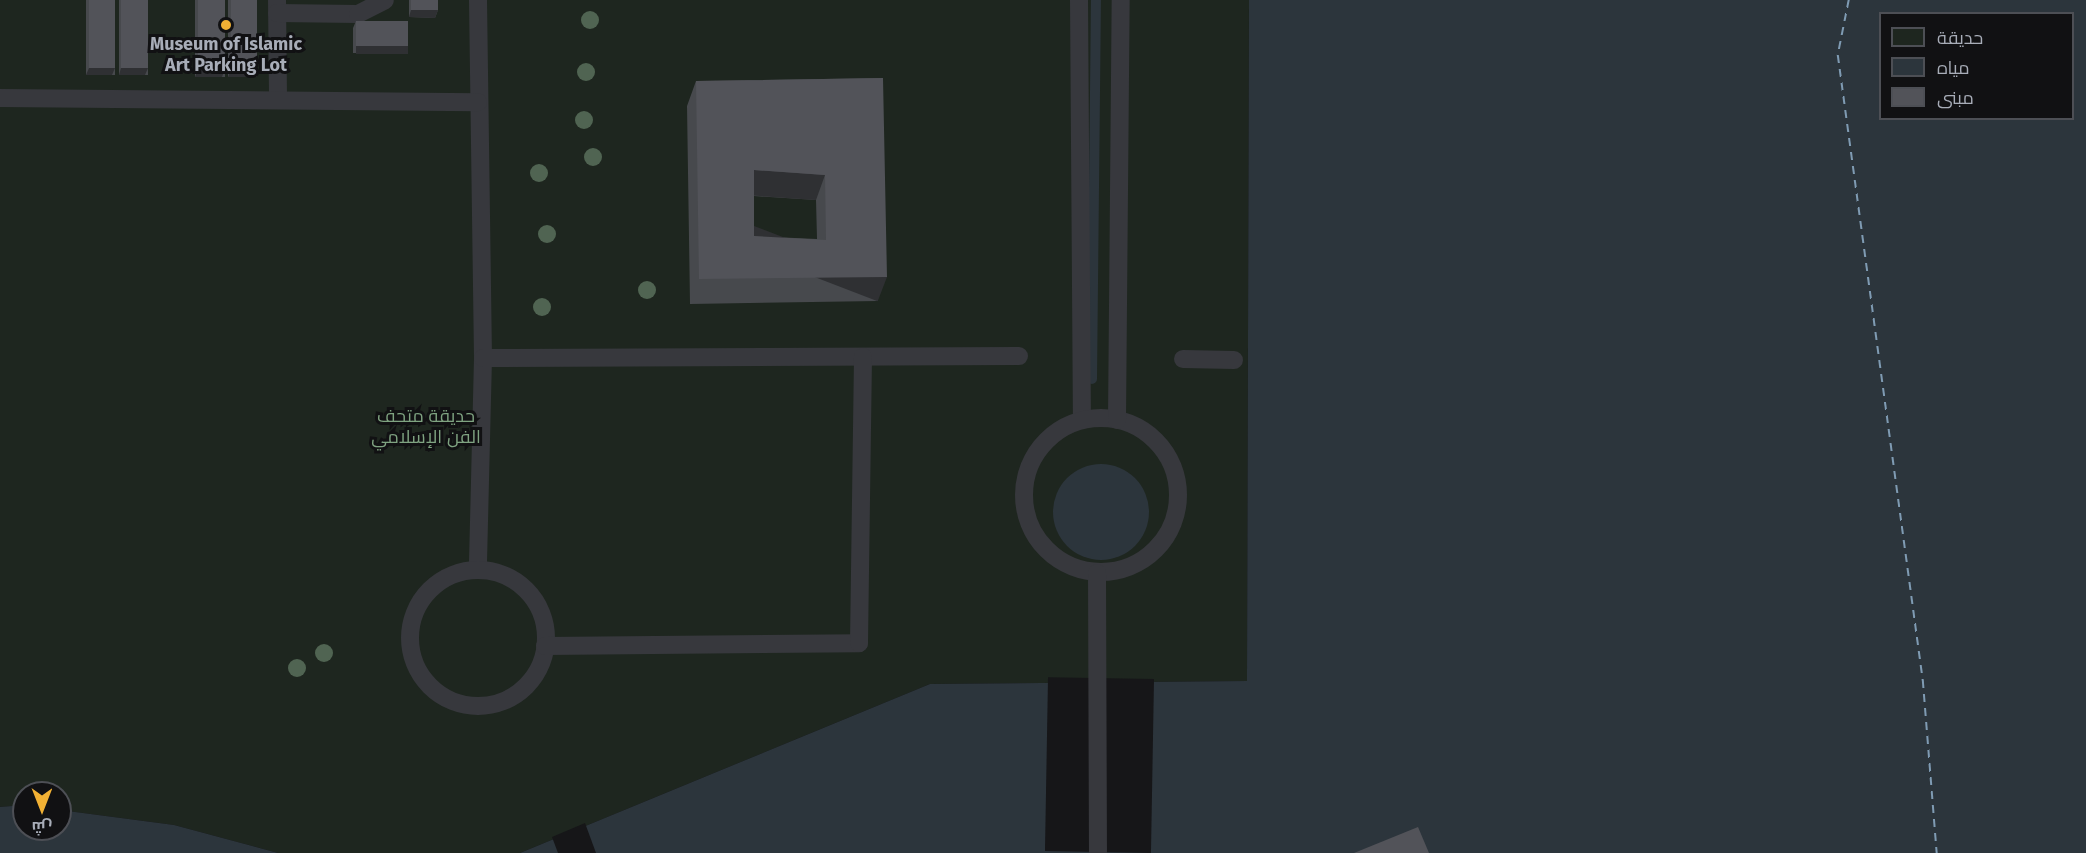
<!DOCTYPE html>
<html>
<head>
<meta charset="utf-8">
<style>
  body { margin:0 }
  #map { position:relative; width:2086px; height:853px; overflow:hidden; background:#161618; font-family:"Fira Sans",Cairo,sans-serif }
  div>[style] { position:absolute }
  .green>* { inset:0; background:#1e261f }
  .water>* { inset:0; background:#2c353c }
  .round { border-radius:50% }
  .pier>* { inset:0; background:#161618; transform-origin:0 0 }
  .stream>* { height:10px; margin:-5px; padding:0 5px; transform-origin:5px; border-radius:5px; background:#2c353c }
  .ferry>* { height:1.5px; margin-top:-0.75px; transform-origin:0; background:repeating-linear-gradient(90deg,#7f9bb3 0 8px,transparent 0 14px) }
  .lane>* { height:18px; margin:-9px; padding:0 9px; transform-origin:9px; border-radius:9px; background:#37383d }
  .lane>.ring { margin:-9px; padding:0; box-sizing:content-box; background:none; border:18px solid #37383d; border-radius:50% }
  .trees>* { width:18px; height:18px; margin:-9px; border-radius:50%; background:#506452 }
  .wall>* { inset:0; background:#47494d; transform-origin:0 0 }
  .shaded-wall>* { inset:0; background:#2f3033; transform-origin:0 0 }
  .building>* { inset:0; background:#525359; transform-origin:0 0 }
  .dots>* { width:16px; height:16px; translate:-50% -50%; box-sizing:border-box; border:3px solid #111113; border-radius:50% }
  span { translate:-50% -50%; white-space:nowrap; text-align:center; line-height:1.15; -webkit-text-stroke:6px #111113; paint-order:stroke }
  .poi-label { font-size:18px; color:#a8adb8; font-weight:700 }
  .park-label { font-size:18px; color:#7fa381 }
  .legend { position:absolute; left:1879px; top:12px; width:195px; height:108px; box-sizing:border-box; background:#111113; border:2px solid #4d4f55; margin:0; padding:8px 10px; list-style:none; font-size:18px; color:#a8adb8 }
  .legend li { display:flex; align-items:center; gap:12px; height:30px }
  .legend b { width:30px; border:2px solid #4d4f55 }
  .north { position:absolute; left:12px; top:781px; width:60px; height:60px; box-sizing:border-box; background:#111113; border:2px solid #4d4f55; border-radius:50%; rotate:180deg; font-size:16px; font-weight:700; line-height:24px; text-align:center; color:#a8adb8 }
  .north::after { content:''; display:block; margin:auto; width:21px; height:27px; background:#f2b134; clip-path:polygon(50% 0,100% 100%,50% 72%,0 100%) }
</style>
</head>
<body>
<div id="map">
  <div class="green">
    <i style="clip-path:polygon(0 0,1249px 0,1247px 681px,930px 684px,520px 853px,278px 853px,174px 825px,60px 810px,60px 793px,24px 793px,24px 805px,0 807px)"></i>
  </div>
  <div class="water">
    <i style="clip-path:polygon(evenodd,1249px 0,2086px 0,2086px 853px,520px 853px,930px 684px,1247px 681px,1249px 0,1880px 14px,2072px 14px,2072px 118px,1880px 118px,1880px 14px)"></i>
    <i class="round" style="left:1053px;top:464px;width:96px;height:96px"></i>
    <i style="clip-path:polygon(24px 805px,24px 829px,60px 829px,60px 810px,174px 825px,278px 853px,0 853px,0 807px)"></i>
  </div>
  <div class="pier">
    <i style="left:1154px;top:679px;width:174px;height:106px;rotate:91deg"></i>
    <i style="clip-path:polygon(585px 823px,596px 853px,558px 853px,552px 837px)"></i>
  </div>
  <div class="stream">
    <i style="left:1092px;top:379px;width:379px;rotate:-89.4deg"></i>
  </div>
  <div class="ferry">
    <i style="left:1849px;top:0;width:56px;rotate:101.3deg"></i>
    <i style="left:1838px;top:55px;width:631px;rotate:82.26deg"></i>
    <i style="left:1923px;top:680px;width:174px;rotate:85.4deg"></i>
  </div>
  <div class="lane">
    <i style="left:277px;top:0;width:100px;rotate:89.4deg"></i>
    <i style="left:478px;top:0;width:358px;rotate:89.2deg"></i>
    <i style="left:483px;top:358px;width:212px;rotate:91.4deg"></i>
    <i style="left:1079px;top:0;width:420px;rotate:89.6deg"></i>
    <i style="left:277px;top:13px;width:81px;rotate:0.7deg"></i>
    <i style="left:358px;top:14px;width:30px;rotate:-27deg"></i>
    <i style="left:0;top:98px;width:478px;rotate:0.5deg"></i>
    <i style="left:483px;top:358px;width:536px;rotate:-0.21deg"></i>
    <i style="left:1183px;top:359px;width:51px;rotate:1.1deg"></i>
    <i class="ring" style="left:1024px;top:418px;width:136px;height:136px"></i>
    <i style="left:1117px;top:420px;width:420px;rotate:-89.5deg"></i>
    <i class="ring" style="left:410px;top:570px;width:118px;height:118px"></i>
    <i style="left:1097px;top:573px;width:280px;rotate:89.8deg"></i>
    <i style="left:545px;top:646px;width:314px;rotate:-0.5deg"></i>
    <i style="left:859px;top:643px;width:286px;rotate:-89.2deg"></i>
  </div>
  <div class="trees">
    <i style="left:590px;top:20px"></i>
    <i style="left:586px;top:72px"></i>
    <i style="left:584px;top:120px"></i>
    <i style="left:593px;top:157px"></i>
    <i style="left:539px;top:173px"></i>
    <i style="left:547px;top:234px"></i>
    <i style="left:647px;top:290px"></i>
    <i style="left:542px;top:307px"></i>
    <i style="left:324px;top:653px"></i>
    <i style="left:297px;top:668px"></i>
  </div>
  <div class="wall">
    <i style="left:86px;top:0;width:29px;height:75px"></i>
    <i style="left:119px;top:0;width:29px;height:75px"></i>
    <i style="left:195px;top:0;width:30px;height:77px"></i>
    <i style="left:228px;top:0;width:29px;height:77px"></i>
    <i style="clip-path:polygon(409px 0,438px 0,438px 10px,435px 18px,409px 17px)"></i>
    <i style="clip-path:polygon(356px 21px,406px 53px,353px 53px,353px 28px)"></i>
    <i style="clip-path:polygon(evenodd,883px 78px,878px 301px,690px 304px,687px 106px,696px 81px,883px 78px,754px 196px,816px 200px,817px 239px,754px 236px,754px 196px)"></i>
  </div>
  <div class="shaded-wall">
    <i style="clip-path:polygon(411px 10px,438px 10px,435px 18px,409px 17px)"></i>
    <i style="left:356px;top:46px;width:52px;height:8px"></i>
    <i style="clip-path:polygon(89px 68px,115px 68px,112px 75px,86px 75px)"></i>
    <i style="clip-path:polygon(121px 68px,148px 68px,145px 75px,119px 75px)"></i>
    <i style="clip-path:polygon(198px 69px,225px 69px,222px 77px,195px 77px)"></i>
    <i style="clip-path:polygon(231px 70px,257px 70px,254px 77px,228px 77px)"></i>
    <i style="clip-path:polygon(754px 170px,825px 175px,816px 200px,745px 195px)"></i>
    <i style="left:887px;top:277px;width:26px;height:188px;rotate:111deg"></i>
  </div>
  <div class="building">
    <i style="left:89px;top:0;width:26px;height:68px"></i>
    <i style="left:121px;top:0;width:27px;height:68px"></i>
    <i style="left:198px;top:0;width:27px;height:69px"></i>
    <i style="left:231px;top:0;width:26px;height:70px"></i>
    <i style="left:411px;top:0;width:27px;height:10px"></i>
    <i style="left:356px;top:21px;width:52px;height:25px"></i>
    <i style="clip-path:polygon(evenodd,883px 78px,887px 277px,699px 279px,696px 81px,883px 78px,754px 170px,825px 175px,826px 240px,754px 236px,754px 170px)"></i>
    <i style="clip-path:polygon(1418px 827px,1429px 853px,1354px 853px)"></i>
  </div>
  <div class="dots">
    <i style="left:226px;top:25px;background:#f2b134"></i>
  </div>
  <div class="poi-label">
    <span style="left:226px;top:55px">Museum of Islamic<br>Art Parking Lot</span>
  </div>
  <div class="park-label">
    <span style="left:426px;top:427px">حديقة متحف<br>الفن الإسلامي</span>
  </div>
  <ul class="legend">
  <li><b style="height:16px;background:#1e261f"></b>حديقة</li>
  <li><b style="height:16px;background:#2c353c"></b>مياه</li>
  <li><b style="height:16px;background:#525359"></b>مبنى</li>
  </ul>
  <div class="north">ش</div>
</div>
</body>
</html>
